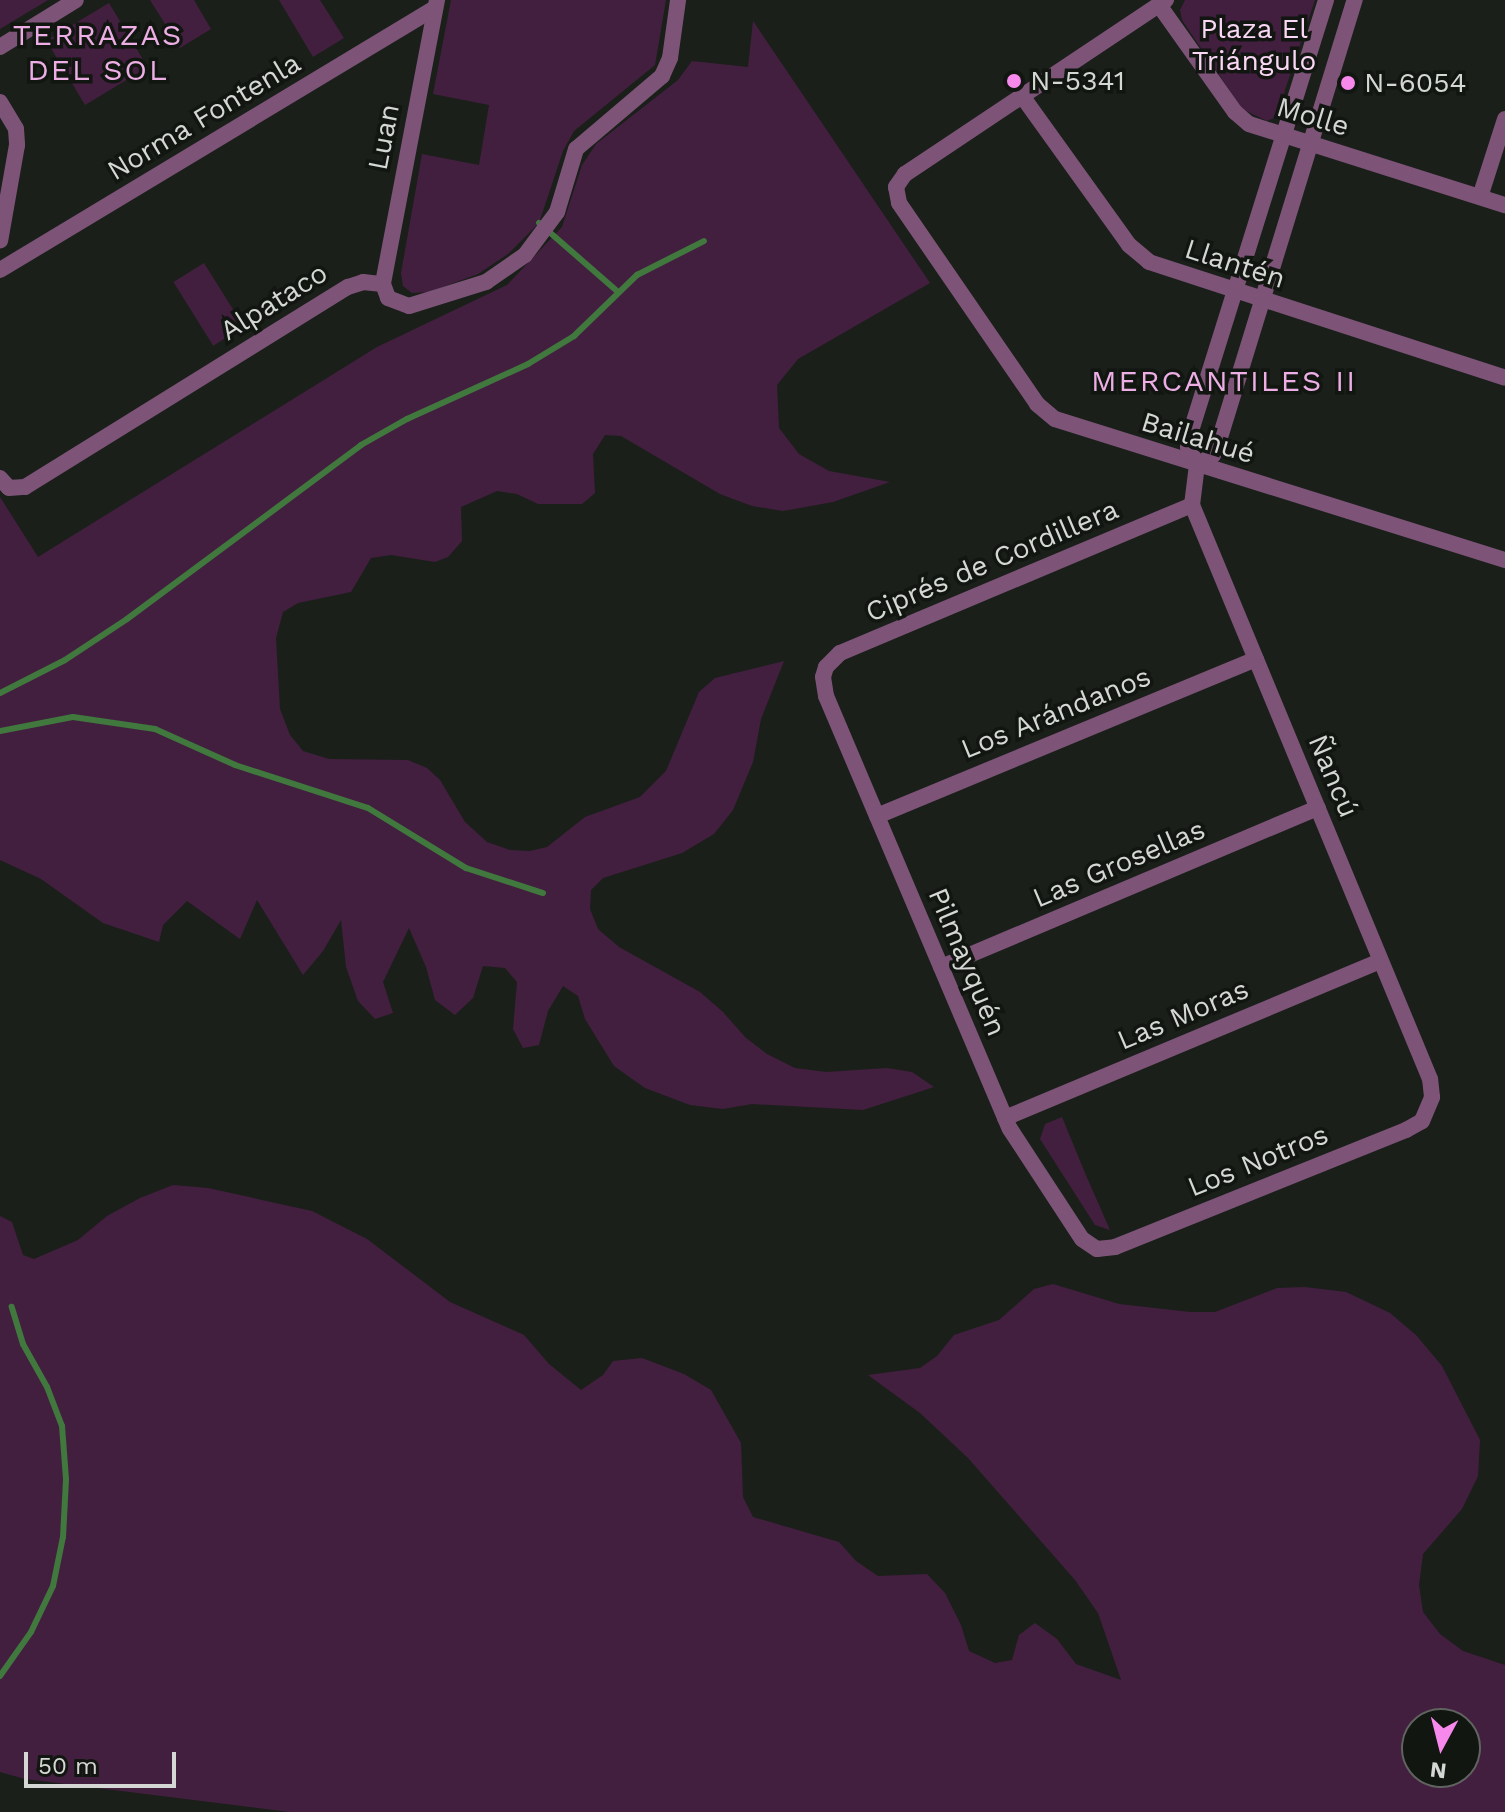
<!DOCTYPE html>
<html>
<head>
<meta charset="utf-8">
<style>
  body { margin:0 }
  #map { position:relative; width:1505px; height:1812px; overflow:hidden; background:#1b1f1a; font-family:"Work Sans",sans-serif }
  div>[style] { position:absolute }
  .green>* { inset:0; background:#421f3f; transform-origin:0 0 }
  .stream>* { height:6px; margin:-3px; padding:0 3px; transform-origin:3px; border-radius:3px; background:#40783e }
  .minor>* { height:16px; margin:-8px; padding:0 8px; transform-origin:8px; border-radius:8px; background:#7d5478 }
  .tertiary>* { height:16px; margin:-8px; padding:0 8px; transform-origin:8px; border-radius:8px; background:#7d5478 }
  .dots>* { width:22px; height:22px; translate:-50% -50%; box-sizing:border-box; border:4px solid #121611; border-radius:50% }
  span { translate:-50% -50%; white-space:nowrap; text-align:center; line-height:1.15; -webkit-text-stroke:7px #121611; paint-order:stroke }
  .park-label { font-size:28px; color:#fad7f5 }
  .poi-label { font-size:28px; color:#d4d7d4 }
  .left { translate:0 -50%; text-align:left }
  .street-label { font-size:28px; color:#d4d7d4 }
  .neighbourhood-label { font-size:30px; color:#ecaee4; letter-spacing:2px }
  .north { position:absolute; left:1401px; top:1708px; width:80px; height:80px; box-sizing:border-box; background:#121611; border:2px solid #60635f; border-radius:50%; rotate:187deg; font-size:22px; font-weight:700; line-height:32px; text-align:center; color:#d4d7d4 }
  .north::after { content:''; display:block; margin:auto; width:28px; height:36px; background:#f788ec; clip-path:polygon(50% 0,100% 100%,50% 72%,0 100%) }
  .scale { position:absolute; left:24px; top:1752px; width:152px; height:36px; box-sizing:border-box; border:4px solid #d4d7d4; border-top:0; padding-left:10px; font-size:24px; line-height:28px; white-space:nowrap; color:#d4d7d4; -webkit-text-stroke:6px #121611; paint-order:stroke }
</style>
</head>
<body>
<div id="map">
  <div class="green">
    <i style="clip-path:polygon(0 0,48px 0,0 29px)"></i>
    <i style="clip-path:polygon(150px 0,194px 0,211px 29px,180px 48px)"></i>
    <i style="clip-path:polygon(279px 0,320px 0,344px 38px,313px 57px)"></i>
    <i style="clip-path:polygon(451px 0,666px 0,655px 65px,574px 131px,563px 151px,539px 223px,508px 254px,478px 274px,429px 292px,412px 293px,403px 286px,401px 273px,422px 154px,479px 165px,489px 105px,433px 94px)"></i>
    <i style="clip-path:polygon(1185px 0,1315px 0,1276px 117px,1267px 121px,1242px 109px,1182px 20px,1180px 10px)"></i>
    <i style="left:109px;top:3px;width:75px;height:73px;rotate:59deg"></i>
    <i style="clip-path:polygon(753px 21px,930px 283px,798px 359px,777px 385px,779px 428px,799px 454px,829px 471px,890px 482px,833px 502px,783px 511px,752px 506px,720px 494px,621px 436px,605px 435px,593px 454px,595px 493px,582px 504px,538px 504px,517px 494px,497px 491px,461px 507px,462px 541px,448px 557px,435px 562px,391px 555px,371px 558px,351px 592px,298px 603px,283px 612px,276px 638px,280px 709px,290px 735px,303px 751px,329px 759px,408px 760px,427px 768px,440px 780px,465px 822px,487px 842px,510px 850px,530px 851px,547px 847px,585px 817px,640px 797px,666px 771px,699px 692px,715px 678px,784px 661px,761px 719px,753px 762px,733px 810px,714px 834px,682px 853px,603px 878px,591px 890px,590px 909px,598px 929px,619px 947px,700px 992px,723px 1012px,745px 1037px,767px 1054px,795px 1068px,826px 1072px,887px 1068px,912px 1072px,934px 1087px,863px 1110px,752px 1104px,723px 1109px,690px 1105px,645px 1088px,614px 1066px,585px 1019px,578px 996px,563px 986px,548px 1011px,539px 1045px,523px 1048px,513px 1029px,517px 982px,505px 968px,483px 966px,473px 998px,455px 1015px,435px 1000px,426px 967px,409px 928px,383px 982px,393px 1013px,375px 1019px,358px 1001px,346px 967px,341px 920px,323px 951px,303px 975px,257px 900px,240px 939px,187px 901px,163px 925px,159px 942px,103px 923px,41px 879px,0 860px,0 497px,38px 557px,377px 347px,507px 285px,562px 227px,582px 165px,596px 144px,678px 80px,692px 61px,748px 67px)"></i>
    <i style="left:204px;top:263px;width:75px;height:36px;rotate:58deg"></i>
    <i style="clip-path:polygon(1062px 1117px,1085px 1173px,1110px 1230px,1095px 1225px,1040px 1139px,1045px 1124px)"></i>
    <i style="clip-path:polygon(evenodd,173px 1185px,208px 1188px,312px 1211px,367px 1239px,450px 1302px,524px 1335px,549px 1364px,581px 1390px,603px 1375px,613px 1361px,642px 1358px,684px 1374px,711px 1390px,741px 1443px,743px 1497px,753px 1517px,839px 1542px,856px 1561px,878px 1576px,927px 1574px,945px 1593px,961px 1625px,969px 1651px,995px 1663px,1012px 1660px,1019px 1635px,1035px 1623px,1057px 1639px,1076px 1664px,1121px 1680px,1098px 1613px,1075px 1580px,968px 1458px,920px 1413px,868px 1375px,920px 1368px,937px 1356px,954px 1335px,999px 1320px,1034px 1289px,1053px 1284px,1119px 1304px,1190px 1312px,1215px 1312px,1277px 1288px,1305px 1287px,1346px 1292px,1390px 1313px,1416px 1335px,1442px 1366px,1480px 1440px,1478px 1476px,1462px 1509px,1423px 1554px,1419px 1585px,1423px 1612px,1440px 1634px,1463px 1651px,1505px 1665px,1505px 1812px,290px 1812px,25px 1779px,0 1772px,0 1216px,12px 1222px,23px 1255px,34px 1259px,78px 1240px,107px 1216px,140px 1198px,173px 1185px,1417px 1724px,1465px 1724px,1465px 1772px,1417px 1772px,1417px 1724px)"></i>
  </div>
  <div class="stream">
    <i style="left:539px;top:223px;width:105px;rotate:41.1deg"></i>
    <i style="left:0;top:693px;width:73px;rotate:-26.9deg"></i>
    <i style="left:65px;top:660px;width:74px;rotate:-33.5deg"></i>
    <i style="left:127px;top:619px;width:292px;rotate:-36.6deg"></i>
    <i style="left:361px;top:445px;width:53px;rotate:-29.5deg"></i>
    <i style="left:407px;top:419px;width:133px;rotate:-24.4deg"></i>
    <i style="left:528px;top:364px;width:54px;rotate:-31.3deg"></i>
    <i style="left:574px;top:336px;width:88px;rotate:-44.1deg"></i>
    <i style="left:637px;top:275px;width:75px;rotate:-26.9deg"></i>
    <i style="left:0;top:731px;width:74px;rotate:-10.9deg"></i>
    <i style="left:73px;top:717px;width:83px;rotate:8.3deg"></i>
    <i style="left:155px;top:729px;width:88px;rotate:24.2deg"></i>
    <i style="left:235px;top:765px;width:140px;rotate:17.9deg"></i>
    <i style="left:368px;top:808px;width:115px;rotate:31.5deg"></i>
    <i style="left:466px;top:868px;width:81px;rotate:18deg"></i>
    <i style="left:0;top:1676px;width:54px;rotate:-54.8deg"></i>
    <i style="left:31px;top:1632px;width:51px;rotate:-64.4deg"></i>
    <i style="left:53px;top:1586px;width:50px;rotate:-78.5deg"></i>
    <i style="left:63px;top:1537px;width:58px;rotate:-87deg"></i>
    <i style="left:66px;top:1479px;width:53px;rotate:-94.3deg"></i>
    <i style="left:62px;top:1426px;width:42px;rotate:-111deg"></i>
    <i style="left:47px;top:1387px;width:49px;rotate:-119.2deg"></i>
    <i style="left:23px;top:1344px;width:39px;rotate:-107deg"></i>
  </div>
  <div class="minor">
    <i style="left:437px;top:0;width:289px;rotate:100.8deg"></i>
    <i style="left:383px;top:284px;width:15px;rotate:70deg"></i>
    <i style="left:388px;top:298px;width:22px;rotate:21deg"></i>
    <i style="left:409px;top:306px;width:81px;rotate:-17.3deg"></i>
    <i style="left:486px;top:282px;width:47px;rotate:-34.7deg"></i>
    <i style="left:525px;top:255px;width:54px;rotate:-53.3deg"></i>
    <i style="left:557px;top:212px;width:66px;rotate:-73.2deg"></i>
    <i style="left:576px;top:149px;width:113px;rotate:-40.3deg"></i>
    <i style="left:662px;top:76px;width:20px;rotate:-66deg"></i>
    <i style="left:670px;top:58px;width:59px;rotate:-82.1deg"></i>
    <i style="left:1166px;top:0;width:314px;rotate:146.3deg"></i>
    <i style="left:905px;top:174px;width:16px;rotate:125deg"></i>
    <i style="left:896px;top:187px;width:16px;rotate:79deg"></i>
    <i style="left:899px;top:203px;width:244px;rotate:55.5deg"></i>
    <i style="left:1037px;top:404px;width:23px;rotate:40deg"></i>
    <i style="left:1055px;top:419px;width:472px;rotate:17.4deg"></i>
    <i style="left:1159px;top:5px;width:131px;rotate:54.6deg"></i>
    <i style="left:1235px;top:112px;width:18px;rotate:41deg"></i>
    <i style="left:1249px;top:124px;width:269px;rotate:17.6deg"></i>
    <i style="left:0;top:47px;width:89px;rotate:-31.7deg"></i>
    <i style="left:1022px;top:96px;width:183px;rotate:54.3deg"></i>
    <i style="left:1129px;top:245px;width:26px;rotate:40deg"></i>
    <i style="left:1149px;top:262px;width:374px;rotate:18deg"></i>
    <i style="left:0;top:102px;width:31px;rotate:59deg"></i>
    <i style="left:16px;top:129px;width:16px;rotate:86deg"></i>
    <i style="left:17px;top:145px;width:97px;rotate:100deg"></i>
    <i style="left:1480px;top:197px;width:82px;rotate:-72.2deg"></i>
    <i style="left:0;top:270px;width:508px;rotate:-31.06deg"></i>
    <i style="left:0;top:478px;width:13px;rotate:48deg"></i>
    <i style="left:9px;top:488px;width:16px;rotate:-4deg"></i>
    <i style="left:25px;top:487px;width:380px;rotate:-31.8deg"></i>
    <i style="left:348px;top:287px;width:16px;rotate:-18deg"></i>
    <i style="left:363px;top:282px;width:20px;rotate:6deg"></i>
    <i style="left:1192px;top:505px;width:382px;rotate:157.2deg"></i>
    <i style="left:840px;top:653px;width:20px;rotate:135deg"></i>
    <i style="left:826px;top:667px;width:10px;rotate:107deg"></i>
    <i style="left:823px;top:677px;width:19px;rotate:81deg"></i>
    <i style="left:826px;top:696px;width:470px;rotate:67deg"></i>
    <i style="left:1010px;top:1129px;width:131px;rotate:56.8deg"></i>
    <i style="left:1082px;top:1239px;width:18px;rotate:34deg"></i>
    <i style="left:1097px;top:1249px;width:18px;rotate:-6deg"></i>
    <i style="left:1115px;top:1247px;width:314px;rotate:-21.9deg"></i>
    <i style="left:1406px;top:1130px;width:18px;rotate:-29deg"></i>
    <i style="left:1422px;top:1121px;width:26px;rotate:-67deg"></i>
    <i style="left:1432px;top:1097px;width:18px;rotate:-96deg"></i>
    <i style="left:1430px;top:1079px;width:621px;rotate:-112.52deg"></i>
    <i style="left:1192px;top:505px;width:40px;rotate:-82.9deg"></i>
    <i style="left:877px;top:816px;width:410px;rotate:-22.5deg"></i>
    <i style="left:941px;top:967px;width:409px;rotate:-22.9deg"></i>
    <i style="left:1005px;top:1118px;width:407px;rotate:-22.7deg"></i>
  </div>
  <div class="tertiary">
    <i style="left:1326px;top:0;width:456px;rotate:107.4deg"></i>
    <i style="left:1190px;top:435px;width:12px;rotate:99deg"></i>
    <i style="left:1188px;top:447px;width:20px;rotate:63deg"></i>
    <i style="left:1197px;top:465px;width:19px;rotate:-32deg"></i>
    <i style="left:1213px;top:455px;width:12px;rotate:-66deg"></i>
    <i style="left:1218px;top:444px;width:465px;rotate:-72.9deg"></i>
  </div>
  <div class="dots">
    <i style="left:1014px;top:81px;background:#f788ec"></i>
    <i style="left:1348px;top:83px;background:#f788ec"></i>
  </div>
  <div class="park-label">
    <span style="left:1254px;top:45px">Plaza El<br>Triángulo</span>
  </div>
  <div class="poi-label">
    <span class="left" style="left:1030px;top:81px">N-5341</span>
    <span class="left" style="left:1364px;top:83px">N-6054</span>
  </div>
  <div class="street-label">
    <span style="left:204px;top:117px;rotate:-31deg">Norma Fontenla</span>
    <span style="left:1313px;top:117px;rotate:17deg">Molle</span>
    <span style="left:384px;top:137px;rotate:-79deg">Luan</span>
    <span style="left:1235px;top:264px;rotate:18deg">Llantén</span>
    <span style="left:274px;top:302px;rotate:-32deg">Alpataco</span>
    <span style="left:1198px;top:438px;rotate:17deg">Bailahué</span>
    <span style="left:992px;top:561px;rotate:-23deg">Ciprés de Cordillera</span>
    <span style="left:1056px;top:713px;rotate:-22deg">Los Arándanos</span>
    <span style="left:1333px;top:776px;rotate:67deg">Ñancú</span>
    <span style="left:1119px;top:864px;rotate:-23deg">Las Grosellas</span>
    <span style="left:967px;top:962px;rotate:67deg">Pilmayquén</span>
    <span style="left:1183px;top:1015px;rotate:-23deg">Las Moras</span>
    <span style="left:1258px;top:1161px;rotate:-22deg">Los Notros</span>
  </div>
  <div class="neighbourhood-label">
    <span style="left:98px;top:52px">TERRAZAS<br>DEL SOL</span>
    <span style="left:1224px;top:381px">MERCANTILES II</span>
  </div>
  <div class="north">N</div>
  <div class="scale">50 m</div>
</div>
</body>
</html>
